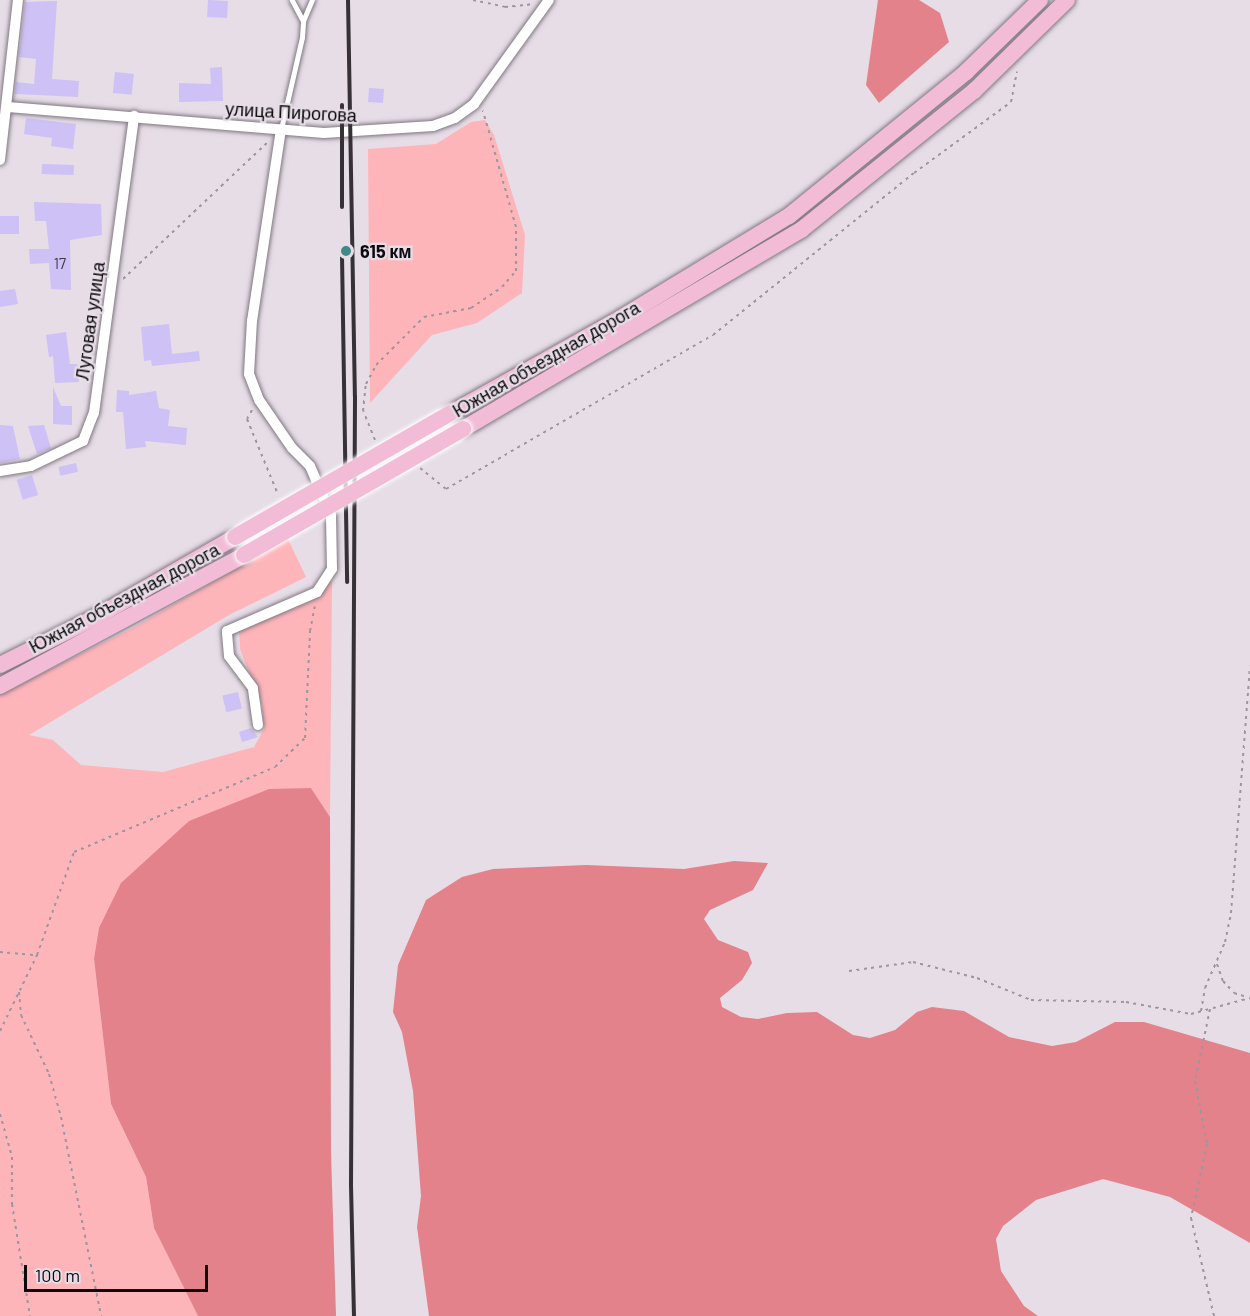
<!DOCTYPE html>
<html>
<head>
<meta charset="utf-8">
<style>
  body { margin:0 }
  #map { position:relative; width:1250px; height:1316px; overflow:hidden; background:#e6dde7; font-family:Barlow,sans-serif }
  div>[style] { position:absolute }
  .green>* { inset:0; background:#feb5ba }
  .forest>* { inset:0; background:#e3828b }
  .building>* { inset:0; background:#cec1f5; transform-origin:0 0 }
  .path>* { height:2px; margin-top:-1px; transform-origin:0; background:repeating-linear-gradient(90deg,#9d969e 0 3px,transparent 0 7.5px) }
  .roads { filter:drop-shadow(0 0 2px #807881) drop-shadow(0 0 2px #807881) }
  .lane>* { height:5px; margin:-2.5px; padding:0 2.5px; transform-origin:2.5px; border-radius:2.5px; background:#fff }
  .street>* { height:10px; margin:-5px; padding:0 5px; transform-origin:5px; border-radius:5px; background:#fff }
  .primary>* { height:16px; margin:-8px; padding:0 8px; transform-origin:8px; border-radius:8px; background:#f2bcd7 }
  .rail>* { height:4px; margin:-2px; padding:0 2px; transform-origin:2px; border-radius:2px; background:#353136 }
  .bridges { filter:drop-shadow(0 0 2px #fff) drop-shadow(0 0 2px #fff) }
  .primary-bridge>* { height:16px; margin:-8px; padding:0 8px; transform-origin:8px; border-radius:8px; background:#f2bcd7 }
  .dots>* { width:16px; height:16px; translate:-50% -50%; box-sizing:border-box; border:3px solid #e6dde7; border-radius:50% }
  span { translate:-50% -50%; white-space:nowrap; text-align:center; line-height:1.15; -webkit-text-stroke:4.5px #e6dde7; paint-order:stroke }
  .number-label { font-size:15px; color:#3d3847 }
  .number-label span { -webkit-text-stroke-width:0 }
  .street-label { font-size:18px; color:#0d0a0d }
  .poi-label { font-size:18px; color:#0d0a0d; font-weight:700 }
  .left { translate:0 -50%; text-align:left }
  .scale { position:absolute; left:24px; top:1265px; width:184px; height:27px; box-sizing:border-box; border:3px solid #0d0a0d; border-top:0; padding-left:8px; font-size:18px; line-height:21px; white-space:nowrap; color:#0d0a0d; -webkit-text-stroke:4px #e6dde7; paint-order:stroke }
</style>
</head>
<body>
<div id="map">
  <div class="green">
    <i style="clip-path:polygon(485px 120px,494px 135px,525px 235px,522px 293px,477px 323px,432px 335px,370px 403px,368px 149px,436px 144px,471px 122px)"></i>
    <i style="clip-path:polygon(288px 539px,306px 577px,229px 615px,29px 735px,53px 740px,81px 765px,163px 772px,254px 747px,264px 729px,262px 705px,240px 649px,239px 627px,298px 604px,332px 581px,330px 817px,311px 788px,189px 821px,159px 850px,94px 959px,111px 1104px,146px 1177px,154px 1228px,198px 1316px,0 1316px,0 694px,131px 629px)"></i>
  </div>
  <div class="forest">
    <i style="clip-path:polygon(878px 0,919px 0,940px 13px,949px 42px,879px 103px,866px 85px)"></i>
    <i style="clip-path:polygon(311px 788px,330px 817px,331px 1152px,336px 1316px,198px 1316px,154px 1228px,146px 1177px,111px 1104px,94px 959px,99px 928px,121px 883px,189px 821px,269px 789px)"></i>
    <i style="clip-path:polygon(734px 861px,768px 863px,753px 890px,710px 910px,704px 919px,718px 940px,748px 952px,752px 963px,742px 980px,720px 998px,722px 1007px,741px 1017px,758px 1019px,787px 1013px,817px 1012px,853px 1035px,870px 1038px,895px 1030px,917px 1012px,932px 1007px,964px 1011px,1009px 1037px,1052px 1046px,1076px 1042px,1115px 1022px,1144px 1022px,1250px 1053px,1250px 1243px,1170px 1197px,1103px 1179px,1036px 1200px,1003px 1226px,996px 1239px,1001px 1271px,1024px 1306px,1038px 1316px,429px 1316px,417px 1227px,421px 1196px,413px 1091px,402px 1032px,393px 1012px,398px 965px,426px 900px,462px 877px,493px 869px,586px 865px,684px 869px)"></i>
  </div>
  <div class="building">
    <i style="left:208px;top:0;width:20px;height:17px;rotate:3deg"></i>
    <i style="clip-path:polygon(57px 1px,52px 79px,79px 81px,78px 97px,15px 94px,16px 82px,34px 84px,36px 59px,19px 57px,25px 2px)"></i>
    <i style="clip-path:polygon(222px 67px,223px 101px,179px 102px,179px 83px,211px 84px,210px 68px)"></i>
    <i style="left:115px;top:72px;width:19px;height:21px;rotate:6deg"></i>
    <i style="left:369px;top:88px;width:15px;height:14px;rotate:4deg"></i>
    <i style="clip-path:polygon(26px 118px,76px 124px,73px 149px,51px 146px,52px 138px,24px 134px)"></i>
    <i style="left:42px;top:164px;width:32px;height:10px;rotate:2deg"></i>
    <i style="clip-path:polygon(34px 202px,101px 204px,102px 235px,70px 240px,71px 290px,51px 289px,49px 263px,30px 264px,29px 249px,49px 249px,46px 221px,35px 221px)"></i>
    <i style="left:19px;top:216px;width:18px;height:19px;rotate:90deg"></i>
    <i style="clip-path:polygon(15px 289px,18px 304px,0 307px,0 291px)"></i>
    <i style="clip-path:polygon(169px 324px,172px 354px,199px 351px,200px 361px,152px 366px,151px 360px,144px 361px,141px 327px)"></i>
    <i style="clip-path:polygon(66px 332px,70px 364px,77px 364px,79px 382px,55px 383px,53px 356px,49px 357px,46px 335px)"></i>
    <i style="clip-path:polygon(53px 387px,61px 406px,72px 406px,72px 425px,53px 424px)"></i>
    <i style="clip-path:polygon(117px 390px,129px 391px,129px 395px,156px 391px,159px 408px,170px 410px,168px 426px,187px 428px,186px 445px,145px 441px,146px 447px,126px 449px,123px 412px,116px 412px)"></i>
    <i style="clip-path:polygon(0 425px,13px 426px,20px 459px,0 463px)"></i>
    <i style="clip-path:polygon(44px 425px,51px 448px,37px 454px,28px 426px)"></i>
    <i style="left:76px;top:463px;width:9px;height:18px;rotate:77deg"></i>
    <i style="left:32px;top:475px;width:21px;height:16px;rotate:73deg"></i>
    <i style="left:238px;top:692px;width:17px;height:16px;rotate:77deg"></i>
    <i style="clip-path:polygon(251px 728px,258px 737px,242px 742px,239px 732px)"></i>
  </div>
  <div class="path">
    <i style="left:473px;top:0;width:33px;rotate:12deg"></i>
    <i style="left:505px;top:7px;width:27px;rotate:-6deg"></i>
    <i style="left:123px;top:279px;width:198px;rotate:-43.4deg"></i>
    <i style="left:252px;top:410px;width:10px;rotate:119deg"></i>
    <i style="left:247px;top:419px;width:79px;rotate:67.7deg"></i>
    <i style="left:375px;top:440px;width:31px;rotate:-112deg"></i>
    <i style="left:363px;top:411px;width:27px;rotate:-84deg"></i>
    <i style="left:366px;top:384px;width:21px;rotate:-62deg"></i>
    <i style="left:376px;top:365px;width:68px;rotate:-45deg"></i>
    <i style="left:424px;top:317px;width:48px;rotate:-10.8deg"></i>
    <i style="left:471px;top:308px;width:37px;rotate:-34deg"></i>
    <i style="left:502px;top:287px;width:21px;rotate:-49deg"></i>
    <i style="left:516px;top:271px;width:44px;rotate:-90deg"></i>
    <i style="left:516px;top:227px;width:121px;rotate:-105.9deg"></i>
    <i style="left:420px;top:468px;width:33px;rotate:39deg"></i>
    <i style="left:446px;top:489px;width:308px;rotate:-30deg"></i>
    <i style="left:713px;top:335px;width:258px;rotate:-38.9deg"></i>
    <i style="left:914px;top:173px;width:120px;rotate:-36.2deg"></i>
    <i style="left:1011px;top:102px;width:31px;rotate:-79deg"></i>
    <i style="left:0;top:952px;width:36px;rotate:5deg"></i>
    <i style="left:1217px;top:964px;width:18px;rotate:71deg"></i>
    <i style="left:1223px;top:981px;width:16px;rotate:47deg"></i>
    <i style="left:1234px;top:993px;width:14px;rotate:17deg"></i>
    <i style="left:849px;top:971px;width:65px;rotate:-8deg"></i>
    <i style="left:913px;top:962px;width:66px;rotate:14deg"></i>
    <i style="left:977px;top:978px;width:58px;rotate:22.2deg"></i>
    <i style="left:1031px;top:1000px;width:95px;rotate:1.2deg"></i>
    <i style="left:1126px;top:1002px;width:66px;rotate:10.5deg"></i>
    <i style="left:1191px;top:1014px;width:61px;rotate:-15.2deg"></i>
    <i style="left:19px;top:992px;width:23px;rotate:85deg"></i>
    <i style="left:21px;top:1015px;width:65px;rotate:64.6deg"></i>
    <i style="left:49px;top:1074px;width:45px;rotate:74.4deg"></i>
    <i style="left:61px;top:1117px;width:203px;rotate:78.6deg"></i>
    <i style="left:1210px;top:1009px;width:74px;rotate:101.8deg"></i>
    <i style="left:1195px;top:1081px;width:64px;rotate:79.2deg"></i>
    <i style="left:1207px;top:1144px;width:76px;rotate:102.2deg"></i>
    <i style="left:1191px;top:1218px;width:101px;rotate:76.8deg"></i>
    <i style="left:1201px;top:1011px;width:23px;rotate:-80deg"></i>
    <i style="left:1205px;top:988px;width:50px;rotate:-66.5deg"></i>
    <i style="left:1225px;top:942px;width:30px;rotate:-78deg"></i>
    <i style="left:1231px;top:913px;width:248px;rotate:-85.6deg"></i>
    <i style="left:0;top:1031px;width:85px;rotate:-64deg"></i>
    <i style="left:37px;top:955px;width:109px;rotate:-70.2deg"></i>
    <i style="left:74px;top:852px;width:218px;rotate:-22.9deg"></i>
    <i style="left:275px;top:767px;width:42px;rotate:-44deg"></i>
    <i style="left:305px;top:738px;width:107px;rotate:-87.3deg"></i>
    <i style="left:310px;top:631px;width:25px;rotate:-79deg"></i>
    <i style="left:0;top:1114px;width:45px;rotate:74.4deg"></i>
    <i style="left:12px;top:1157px;width:47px;rotate:90deg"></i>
    <i style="left:12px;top:1204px;width:113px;rotate:80.9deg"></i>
  </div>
  <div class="roads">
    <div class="lane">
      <i style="left:303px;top:21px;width:23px;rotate:-67deg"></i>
      <i style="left:281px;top:129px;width:94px;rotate:-77.1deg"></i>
      <i style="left:302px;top:37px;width:16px;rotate:-86deg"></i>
      <i style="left:303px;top:21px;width:24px;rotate:-118deg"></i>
    </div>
    <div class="street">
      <i style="left:8px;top:107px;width:317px;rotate:4.7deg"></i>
      <i style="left:324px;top:133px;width:109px;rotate:-3.7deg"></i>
      <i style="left:433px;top:126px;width:23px;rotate:-20deg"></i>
      <i style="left:455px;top:118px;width:24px;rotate:-36deg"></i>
      <i style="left:474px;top:104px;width:128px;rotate:-54.2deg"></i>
      <i style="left:0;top:160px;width:161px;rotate:-83.6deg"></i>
      <i style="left:0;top:471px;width:31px;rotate:-9deg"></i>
      <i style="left:31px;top:466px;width:58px;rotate:-25.7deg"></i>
      <i style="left:83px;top:441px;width:30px;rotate:-69deg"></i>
      <i style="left:94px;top:413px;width:300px;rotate:-82.3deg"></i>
      <i style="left:258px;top:725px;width:37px;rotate:-98deg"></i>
      <i style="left:253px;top:688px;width:40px;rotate:-127deg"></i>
      <i style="left:229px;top:656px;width:25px;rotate:-95deg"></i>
      <i style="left:227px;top:631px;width:98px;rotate:-23.4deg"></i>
      <i style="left:317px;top:592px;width:27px;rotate:-57deg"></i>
      <i style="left:332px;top:569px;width:54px;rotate:-91.1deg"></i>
      <i style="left:331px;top:515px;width:53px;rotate:-113.2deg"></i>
      <i style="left:310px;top:466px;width:25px;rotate:-135deg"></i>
      <i style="left:292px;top:448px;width:58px;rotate:-124.5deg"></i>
      <i style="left:259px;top:400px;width:28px;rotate:-111deg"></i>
      <i style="left:249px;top:374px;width:53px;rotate:-86.8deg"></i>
      <i style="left:252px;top:321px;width:194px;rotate:-81.4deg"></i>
    </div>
    <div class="primary">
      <i style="left:451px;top:413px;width:195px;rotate:-29.2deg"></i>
      <i style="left:621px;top:318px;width:197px;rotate:-31.3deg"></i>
      <i style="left:789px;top:216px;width:228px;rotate:-39.1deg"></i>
      <i style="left:966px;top:72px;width:103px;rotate:-44.2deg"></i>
      <i style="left:463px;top:429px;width:392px;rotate:-30.5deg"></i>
      <i style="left:801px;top:230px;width:222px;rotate:-38.8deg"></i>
      <i style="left:974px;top:91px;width:130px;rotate:-44.4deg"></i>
      <i style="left:0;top:665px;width:107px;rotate:-26.6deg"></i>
      <i style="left:96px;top:617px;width:160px;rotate:-29.9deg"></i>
      <i style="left:0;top:686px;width:277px;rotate:-28.2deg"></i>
    </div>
  </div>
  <div class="rail">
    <i style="left:348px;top:0;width:397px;rotate:89deg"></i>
    <i style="left:355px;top:397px;width:788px;rotate:90.29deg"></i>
    <i style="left:351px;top:1185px;width:131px;rotate:88.7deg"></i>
    <i style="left:342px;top:105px;width:102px;rotate:90deg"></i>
    <i style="left:342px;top:255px;width:327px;rotate:89.1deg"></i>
  </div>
  <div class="bridges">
    <div class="primary-bridge">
      <i style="left:235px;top:537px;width:249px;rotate:-29.9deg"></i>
      <i style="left:244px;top:555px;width:253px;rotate:-29.9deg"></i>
    </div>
  </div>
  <div class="dots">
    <i style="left:346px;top:251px;background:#418986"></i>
  </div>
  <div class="number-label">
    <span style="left:60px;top:264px">17</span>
  </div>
  <div class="street-label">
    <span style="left:291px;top:112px;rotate:3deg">улица Пирогова</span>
    <span style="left:90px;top:321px;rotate:-82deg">Луговая улица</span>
    <span style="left:546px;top:359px;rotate:-30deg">Южная объездная дорога</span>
    <span style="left:124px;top:598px;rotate:-28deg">Южная объездная дорога</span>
  </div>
  <div class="poi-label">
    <span class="left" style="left:360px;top:251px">615 км</span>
  </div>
  <div class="scale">100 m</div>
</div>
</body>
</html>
